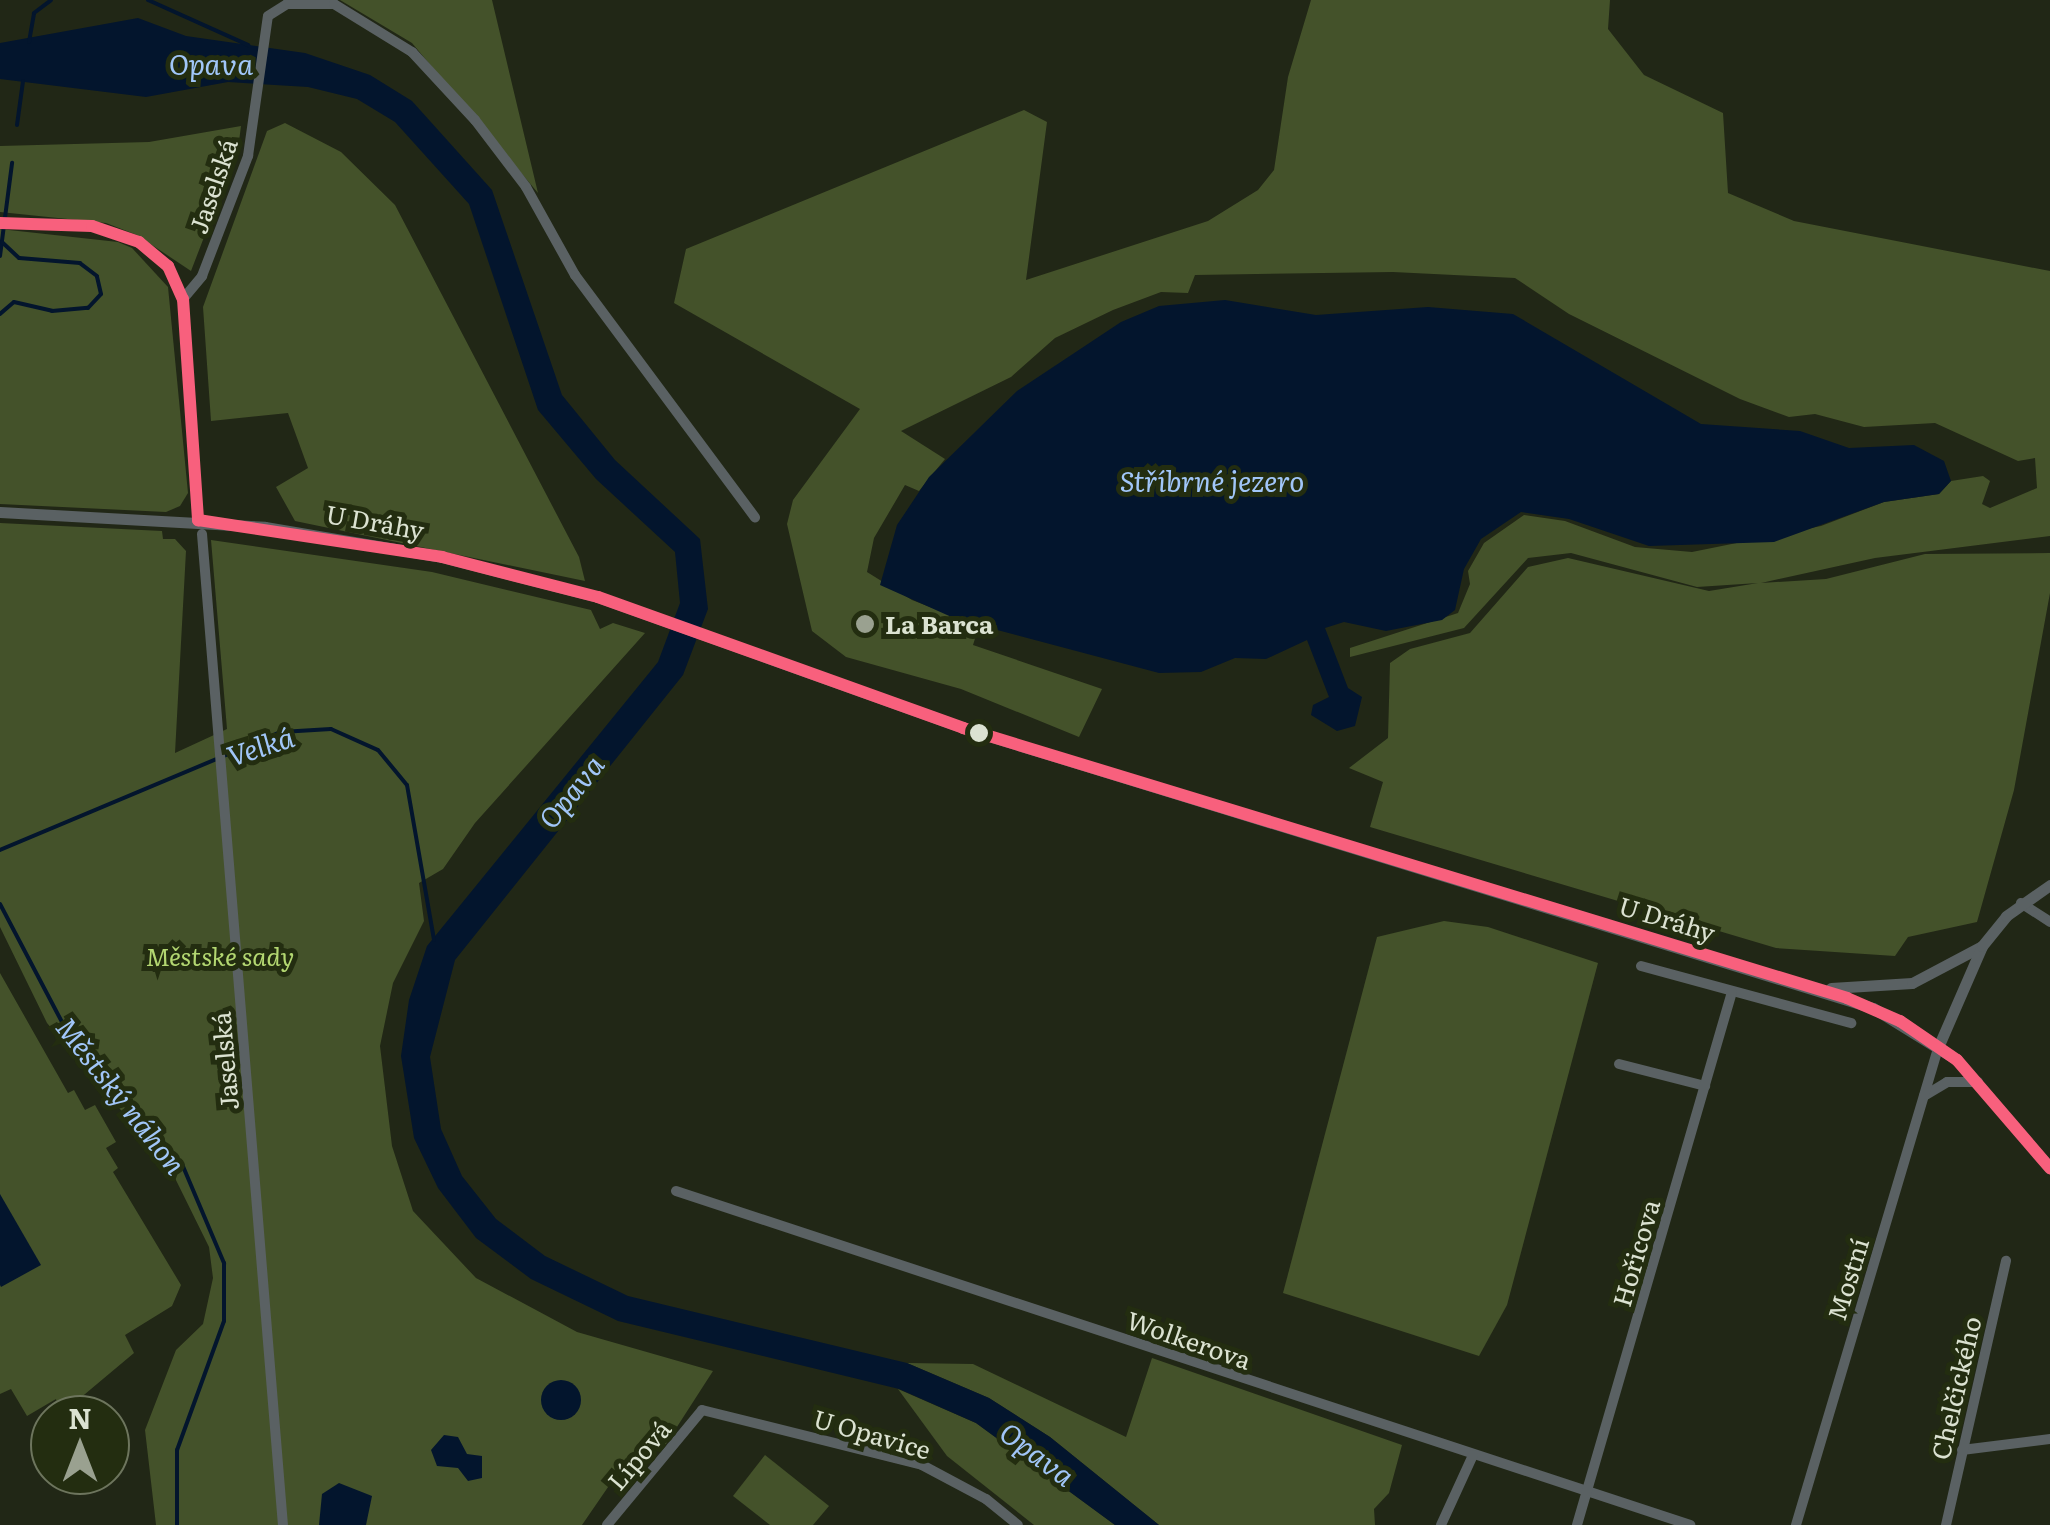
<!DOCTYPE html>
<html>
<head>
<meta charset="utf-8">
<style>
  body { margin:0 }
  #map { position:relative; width:2050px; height:1525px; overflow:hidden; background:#212716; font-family:Literata,serif }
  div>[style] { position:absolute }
  .green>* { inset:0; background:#44522a }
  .water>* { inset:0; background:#03152d }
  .round { border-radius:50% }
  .stream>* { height:4px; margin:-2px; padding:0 2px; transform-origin:2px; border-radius:2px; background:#03152d }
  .minor>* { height:10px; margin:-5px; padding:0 5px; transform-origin:5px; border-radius:5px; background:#5a6163 }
  .tertiary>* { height:11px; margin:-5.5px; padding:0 5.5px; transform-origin:5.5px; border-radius:5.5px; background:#5a6163 }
  .bus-1>* { height:12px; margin:-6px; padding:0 6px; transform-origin:6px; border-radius:6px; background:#f8607d }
  .dots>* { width:28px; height:28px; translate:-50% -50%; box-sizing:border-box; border:5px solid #232d10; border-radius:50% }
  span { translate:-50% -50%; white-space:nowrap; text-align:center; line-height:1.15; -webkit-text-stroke:10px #232d10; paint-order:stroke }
  .street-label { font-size:25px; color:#dbe2d1 }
  .poi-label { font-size:25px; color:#dbe2d1; font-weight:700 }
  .left { translate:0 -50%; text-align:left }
  .park-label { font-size:25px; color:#b3d771; font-style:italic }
  .water-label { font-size:28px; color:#a1c6f8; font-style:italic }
  .north { position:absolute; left:30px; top:1395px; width:100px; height:100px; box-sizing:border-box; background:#232d10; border:2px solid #6d755d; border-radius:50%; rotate:0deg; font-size:28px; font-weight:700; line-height:40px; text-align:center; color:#dbe2d1 }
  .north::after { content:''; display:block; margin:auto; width:35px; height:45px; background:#9aa190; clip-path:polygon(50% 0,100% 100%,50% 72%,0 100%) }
</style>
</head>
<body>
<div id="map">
  <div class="green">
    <i style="clip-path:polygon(340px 0,492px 0,538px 193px,412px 43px)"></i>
    <i style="clip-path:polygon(1311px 0,1610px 0,1608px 29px,1644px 75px,1723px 113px,1728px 193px,1794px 221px,2050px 271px,2050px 536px,1875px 558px,1761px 583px,1826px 579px,1925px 554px,2050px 553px,2050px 593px,2014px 790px,1977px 922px,1908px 937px,1895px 956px,1776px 948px,1370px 827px,1383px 782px,1349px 768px,1388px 738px,1390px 663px,1410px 649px,1470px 633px,1528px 567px,1568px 558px,1709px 591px,1758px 583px,1697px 587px,1571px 553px,1528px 558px,1464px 628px,1350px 657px,1350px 648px,1458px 613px,1470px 584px,1468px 571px,1484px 543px,1524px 515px,1565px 521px,1635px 547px,1692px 552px,1821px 526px,1884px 502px,1939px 494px,1951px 481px,1983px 476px,1990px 481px,1982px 504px,1990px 508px,2037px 488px,2035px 458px,2018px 461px,1935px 423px,1864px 427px,1815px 414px,1789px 417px,1740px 399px,1569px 314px,1515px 278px,1393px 272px,1195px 275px,1188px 293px,1161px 292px,1113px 310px,1055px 338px,1011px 377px,901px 431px,945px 459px,919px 491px,905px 485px,874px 538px,867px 572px,912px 600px,979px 626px,973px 645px,1102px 689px,1079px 737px,961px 689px,846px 657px,812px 631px,787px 524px,793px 500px,860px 409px,674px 303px,686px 249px,1024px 110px,1047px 122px,1026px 280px,1208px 221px,1258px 190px,1274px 170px,1288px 77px)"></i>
    <i style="clip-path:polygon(285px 123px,341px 152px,395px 205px,579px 557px,585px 581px,295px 521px,276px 487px,308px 468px,288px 413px,211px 421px,203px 307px,267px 131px)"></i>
    <i style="clip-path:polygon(241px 126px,238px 149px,191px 271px,137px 235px,106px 223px,0 212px,0 146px,149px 142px)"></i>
    <i style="clip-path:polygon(0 229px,118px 242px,132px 248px,168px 287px,188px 493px,180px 506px,166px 512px,0 504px)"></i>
    <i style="clip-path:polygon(0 523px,162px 531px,163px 539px,175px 539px,186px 551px,175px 753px,227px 729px,211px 540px,432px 572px,591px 610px,600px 629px,613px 623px,645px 633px,475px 823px,443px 869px,419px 883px,424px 921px,393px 983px,380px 1046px,392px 1146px,413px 1211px,476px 1278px,577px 1332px,713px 1371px,664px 1447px,654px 1441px,625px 1480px,617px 1474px,582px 1525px,156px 1525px,145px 1430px,176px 1350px,203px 1324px,213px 1278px,209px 1247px,170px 1168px,47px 1023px,0 927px)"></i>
    <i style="clip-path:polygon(1444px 921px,1488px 927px,1598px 963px,1507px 1305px,1479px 1356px,1283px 1293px,1377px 937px)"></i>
    <i style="clip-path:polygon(0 973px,68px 1093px,74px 1090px,85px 1110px,95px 1105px,116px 1142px,106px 1148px,118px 1168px,113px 1172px,181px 1285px,172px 1306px,125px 1335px,134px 1353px,60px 1415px,56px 1399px,27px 1416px,11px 1389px,0 1394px)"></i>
    <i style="clip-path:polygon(1152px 1358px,1402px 1445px,1389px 1493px,1374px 1509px,1375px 1525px,1159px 1525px,1050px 1437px,989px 1398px,907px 1363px,973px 1364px,1126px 1437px)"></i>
    <i style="clip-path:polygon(898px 1389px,976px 1423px,1115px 1525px,1034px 1525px,947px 1456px)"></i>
    <i style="clip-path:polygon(765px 1455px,829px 1506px,813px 1525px,770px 1525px,733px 1496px)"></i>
  </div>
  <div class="water">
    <i style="clip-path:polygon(138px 18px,186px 36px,305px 53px,370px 75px,412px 101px,492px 190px,562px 395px,615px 460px,700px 539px,708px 609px,683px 675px,455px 960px,430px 1057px,441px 1129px,462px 1176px,496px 1219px,545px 1256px,628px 1296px,907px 1363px,989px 1398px,1050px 1437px,1159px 1525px,1115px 1525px,976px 1423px,899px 1389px,618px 1321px,531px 1279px,476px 1238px,438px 1188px,414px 1138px,401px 1056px,409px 1000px,427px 946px,658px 662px,680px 603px,675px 552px,596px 479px,538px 410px,469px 204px,395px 122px,357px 99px,308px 87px,228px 82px,146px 97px,0 79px,0 43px)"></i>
    <i style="clip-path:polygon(1225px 300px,1316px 315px,1428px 307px,1513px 314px,1701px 424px,1800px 431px,1849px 448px,1914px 445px,1944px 461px,1951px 481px,1939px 494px,1884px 502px,1774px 542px,1649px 546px,1569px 519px,1521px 512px,1481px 539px,1464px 569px,1455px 610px,1442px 620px,1386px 631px,1344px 622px,1325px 628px,1348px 688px,1362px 697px,1355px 726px,1337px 731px,1311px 715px,1313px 705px,1329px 697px,1307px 640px,1266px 659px,1235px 658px,1201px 672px,1159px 673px,956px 619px,880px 585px,897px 525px,929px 477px,1017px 391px,1121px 322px,1159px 306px)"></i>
    <i style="clip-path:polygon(0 1194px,41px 1265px,1px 1287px,0 1285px)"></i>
    <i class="round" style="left:541px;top:1380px;width:40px;height:40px"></i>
    <i style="clip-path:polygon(444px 1435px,458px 1437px,467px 1454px,482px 1456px,482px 1478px,468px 1481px,458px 1468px,437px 1466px,431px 1450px)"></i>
    <i style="clip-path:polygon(339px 1483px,372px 1496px,366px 1525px,319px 1525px,322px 1494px)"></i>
  </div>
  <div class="stream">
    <i style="left:148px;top:0;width:110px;rotate:24.2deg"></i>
    <i style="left:29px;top:42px;width:29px;rotate:-80deg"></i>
    <i style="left:34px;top:13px;width:21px;rotate:-37deg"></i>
    <i style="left:17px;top:125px;width:44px;rotate:-82.2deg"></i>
    <i style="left:0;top:256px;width:94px;rotate:-82.6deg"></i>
    <i style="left:0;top:314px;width:18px;rotate:-41deg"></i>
    <i style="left:14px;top:302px;width:39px;rotate:13deg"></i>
    <i style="left:52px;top:311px;width:36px;rotate:-5deg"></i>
    <i style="left:88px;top:308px;width:19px;rotate:-47deg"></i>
    <i style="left:101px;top:294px;width:18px;rotate:-103deg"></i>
    <i style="left:97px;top:276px;width:21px;rotate:-143deg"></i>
    <i style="left:80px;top:263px;width:61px;rotate:-175.3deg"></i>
    <i style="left:19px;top:258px;width:23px;rotate:-137deg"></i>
    <i style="left:0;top:850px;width:305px;rotate:-22.8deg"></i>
    <i style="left:281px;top:732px;width:50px;rotate:-3.4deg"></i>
    <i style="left:331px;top:729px;width:51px;rotate:24.1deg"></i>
    <i style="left:378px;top:750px;width:45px;rotate:50.4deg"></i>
    <i style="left:407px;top:785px;width:157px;rotate:80.1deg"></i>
    <i style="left:0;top:904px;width:138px;rotate:62.3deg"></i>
    <i style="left:64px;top:1026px;width:182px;rotate:49.5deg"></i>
    <i style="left:182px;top:1164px;width:108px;rotate:67deg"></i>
    <i style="left:224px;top:1263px;width:58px;rotate:90deg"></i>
    <i style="left:224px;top:1321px;width:137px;rotate:110deg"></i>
    <i style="left:177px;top:1450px;width:75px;rotate:90deg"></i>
  </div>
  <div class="minor">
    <i style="left:0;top:223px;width:92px;rotate:1.9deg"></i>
    <i style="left:92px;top:226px;width:50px;rotate:18.8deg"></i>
    <i style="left:139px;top:242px;width:38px;rotate:40deg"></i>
    <i style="left:168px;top:266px;width:36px;rotate:66deg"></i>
    <i style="left:183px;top:299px;width:222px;rotate:86.1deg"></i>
    <i style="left:183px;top:299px;width:30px;rotate:-50deg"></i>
    <i style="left:202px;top:276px;width:129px;rotate:-69deg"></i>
    <i style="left:248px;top:156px;width:141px;rotate:-81.9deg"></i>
    <i style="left:268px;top:16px;width:22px;rotate:-32deg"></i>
    <i style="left:287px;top:4px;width:47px"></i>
    <i style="left:334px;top:4px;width:92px;rotate:31.6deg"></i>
    <i style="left:412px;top:52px;width:93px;rotate:47.2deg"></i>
    <i style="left:475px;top:120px;width:84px;rotate:52.7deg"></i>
    <i style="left:526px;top:187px;width:101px;rotate:60.9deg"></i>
    <i style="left:575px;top:275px;width:302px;rotate:53.4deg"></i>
    <i style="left:202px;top:534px;width:994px;rotate:85.33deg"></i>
    <i style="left:2021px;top:903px;width:35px;rotate:33deg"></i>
    <i style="left:1641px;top:966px;width:218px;rotate:15.2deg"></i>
    <i style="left:1619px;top:1064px;width:89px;rotate:14.3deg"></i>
    <i style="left:1924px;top:1096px;width:27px;rotate:-31deg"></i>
    <i style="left:1947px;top:1082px;width:31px"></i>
    <i style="left:676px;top:1191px;width:1068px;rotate:18.23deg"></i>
    <i style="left:1962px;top:1450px;width:89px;rotate:-7.1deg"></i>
    <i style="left:607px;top:1525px;width:149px;rotate:-50.4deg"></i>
    <i style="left:702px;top:1410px;width:227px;rotate:14deg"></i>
    <i style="left:922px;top:1465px;width:72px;rotate:28deg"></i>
    <i style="left:986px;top:1499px;width:41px;rotate:39.1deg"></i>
    <i style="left:1441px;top:1525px;width:77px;rotate:-65.4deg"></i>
    <i style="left:1577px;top:1525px;width:555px;rotate:-73.79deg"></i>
    <i style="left:1796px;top:1525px;width:501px;rotate:-73.41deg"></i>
    <i style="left:1946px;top:1525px;width:271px;rotate:-77.2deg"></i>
  </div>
  <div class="tertiary">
    <i style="left:0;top:512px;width:265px;rotate:3.2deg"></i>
    <i style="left:265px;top:527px;width:180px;rotate:9.6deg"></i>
    <i style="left:442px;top:557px;width:161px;rotate:14.4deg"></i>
    <i style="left:598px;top:597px;width:388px;rotate:19.7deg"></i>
    <i style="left:963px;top:728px;width:952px;rotate:17.1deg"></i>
    <i style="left:1873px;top:1008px;width:99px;rotate:31.8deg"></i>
    <i style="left:1957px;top:1060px;width:143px;rotate:49.3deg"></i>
    <i style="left:1831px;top:988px;width:81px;rotate:-3.5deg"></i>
    <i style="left:1912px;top:983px;width:79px;rotate:-27.9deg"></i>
    <i style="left:1939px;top:1045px;width:108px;rotate:-66.5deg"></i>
    <i style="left:1982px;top:946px;width:38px;rotate:-51deg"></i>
    <i style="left:2006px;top:916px;width:54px;rotate:-35.2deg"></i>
  </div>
  <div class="bus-1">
    <i style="left:0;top:223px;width:92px;rotate:1.9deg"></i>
    <i style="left:92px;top:226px;width:50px;rotate:18.8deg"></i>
    <i style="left:139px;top:242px;width:38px;rotate:40deg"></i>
    <i style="left:168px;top:266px;width:36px;rotate:66deg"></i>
    <i style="left:183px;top:299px;width:222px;rotate:86.1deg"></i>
    <i style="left:198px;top:520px;width:247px;rotate:8.6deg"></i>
    <i style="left:442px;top:557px;width:161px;rotate:14.4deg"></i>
    <i style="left:598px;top:597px;width:388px;rotate:19.7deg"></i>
    <i style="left:963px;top:728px;width:924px;rotate:16.98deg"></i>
    <i style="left:1847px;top:998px;width:58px;rotate:23.5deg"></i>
    <i style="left:1900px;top:1021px;width:69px;rotate:34.4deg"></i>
    <i style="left:1957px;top:1060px;width:143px;rotate:49.3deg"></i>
  </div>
  <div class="dots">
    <i style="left:865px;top:624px;background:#9aa190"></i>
    <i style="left:979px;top:733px;background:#dbe2d1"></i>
  </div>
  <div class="street-label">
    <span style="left:213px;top:186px;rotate:-71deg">Jaselská</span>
    <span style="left:375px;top:522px;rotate:10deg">U Dráhy</span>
    <span style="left:1667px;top:919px;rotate:17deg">U Dráhy</span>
    <span style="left:225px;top:1061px;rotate:-95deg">Jaselská</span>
    <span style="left:1636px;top:1253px;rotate:-74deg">Hořicova</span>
    <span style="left:1848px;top:1279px;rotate:-73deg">Mostní</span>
    <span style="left:1189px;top:1340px;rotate:19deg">Wolkerova</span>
    <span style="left:1956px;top:1388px;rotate:-77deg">Chelčického</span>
    <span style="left:872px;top:1434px;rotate:16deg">U Opavice</span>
    <span style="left:639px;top:1455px;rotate:-50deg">Lípová</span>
  </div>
  <div class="poi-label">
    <span class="left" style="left:885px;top:624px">La Barca</span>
  </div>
  <div class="park-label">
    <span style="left:220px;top:956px">Městské sady</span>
  </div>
  <div class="water-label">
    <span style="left:211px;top:63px">Opava</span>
    <span style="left:1212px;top:480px">Stříbrné jezero</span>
    <span style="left:260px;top:745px;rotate:-18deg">Velká</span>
    <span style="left:570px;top:791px;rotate:-51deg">Opava</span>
    <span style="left:122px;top:1095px;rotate:52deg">Městský náhon</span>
    <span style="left:1038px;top:1453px;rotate:37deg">Opava</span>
  </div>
  <div class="north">N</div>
</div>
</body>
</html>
